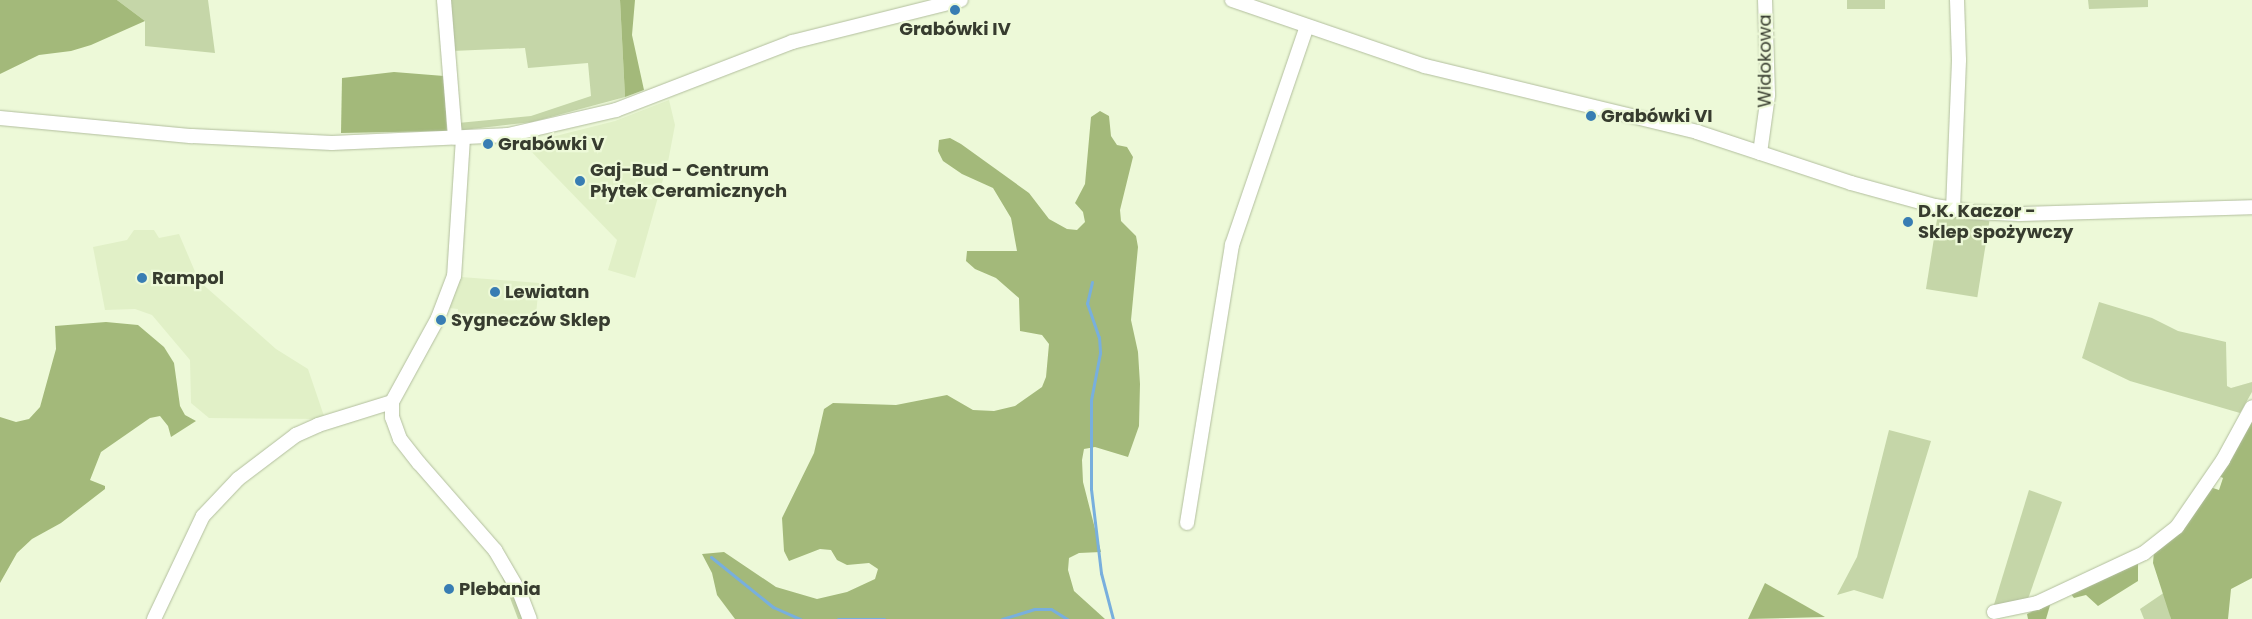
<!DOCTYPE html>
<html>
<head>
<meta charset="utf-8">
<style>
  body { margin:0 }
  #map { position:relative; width:2252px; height:619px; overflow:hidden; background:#edf9d8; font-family:Poppins,sans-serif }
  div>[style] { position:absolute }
  .built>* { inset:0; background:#e1f0c7 }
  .green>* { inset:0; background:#c5d6a8; transform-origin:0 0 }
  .forest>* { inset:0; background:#a3b97a }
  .stream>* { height:3px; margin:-1.5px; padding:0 1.5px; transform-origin:1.5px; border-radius:1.5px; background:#78afdd }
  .roads { filter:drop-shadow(0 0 1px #b2be9e) drop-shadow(0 0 1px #b2be9e) }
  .minor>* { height:14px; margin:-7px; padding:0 7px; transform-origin:7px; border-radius:7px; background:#fff }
  .dots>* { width:14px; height:14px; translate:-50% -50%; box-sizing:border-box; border:2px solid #edf9d8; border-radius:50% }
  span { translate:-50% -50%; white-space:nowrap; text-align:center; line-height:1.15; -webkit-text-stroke:4.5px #edf9d8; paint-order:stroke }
  .poi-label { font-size:18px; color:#373c2f; font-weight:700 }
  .left { translate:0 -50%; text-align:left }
  .street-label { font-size:18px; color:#373c2f }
</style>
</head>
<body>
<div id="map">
  <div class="built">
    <i style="clip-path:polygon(669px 100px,675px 125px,668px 162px,635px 278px,608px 270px,617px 240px,524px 144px,615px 121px)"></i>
    <i style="clip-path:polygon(134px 230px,154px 230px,159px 238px,179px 234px,199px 281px,276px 349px,308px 369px,325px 419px,209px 418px,191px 403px,190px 360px,152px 315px,135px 309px,105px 310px,93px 247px,127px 240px)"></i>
    <i style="clip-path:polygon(461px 277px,539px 283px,535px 326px,457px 318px,458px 309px,449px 308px)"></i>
  </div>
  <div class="green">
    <i style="clip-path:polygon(117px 0,208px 0,215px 53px,145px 46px,145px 21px)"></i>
    <i style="clip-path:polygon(448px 0,620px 0,625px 97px,532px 122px,463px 130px,458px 123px,531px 116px,591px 96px,588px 63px,528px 68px,525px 48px,452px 51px)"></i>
    <i style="left:1847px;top:0;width:38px;height:9px"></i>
    <i style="clip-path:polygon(2088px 0,2148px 0,2148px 7px,2089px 9px)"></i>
    <i style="left:1938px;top:213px;width:52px;height:77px;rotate:9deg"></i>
    <i style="clip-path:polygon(2099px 302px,2152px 318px,2178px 331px,2226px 342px,2227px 386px,2231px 388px,2252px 382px,2252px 392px,2240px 413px,2130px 381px,2082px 358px)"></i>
    <i style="clip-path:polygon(1889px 430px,1931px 441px,1883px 599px,1854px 590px,1837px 595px,1857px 557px)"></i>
    <i style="clip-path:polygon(2029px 490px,2062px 502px,2028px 599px,1993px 608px)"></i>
    <i style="clip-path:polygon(501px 574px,512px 589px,523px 619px,518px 619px)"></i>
    <i style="clip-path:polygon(2165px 592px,2171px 619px,2144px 619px,2140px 609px)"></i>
  </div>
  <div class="forest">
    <i style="clip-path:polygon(0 0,117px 0,145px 21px,91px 45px,71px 51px,39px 55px,0 74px)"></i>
    <i style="clip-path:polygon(620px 0,635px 0,632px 35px,644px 90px,625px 97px)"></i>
    <i style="clip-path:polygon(394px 72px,444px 76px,447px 131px,341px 133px,342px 78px)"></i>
    <i style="clip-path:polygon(1100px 111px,1109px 116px,1111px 136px,1117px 145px,1127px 147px,1133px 157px,1120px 210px,1121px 221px,1136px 236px,1138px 247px,1131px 320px,1138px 352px,1140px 384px,1139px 426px,1128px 457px,1095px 447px,1084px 449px,1082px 460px,1083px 482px,1101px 552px,1079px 553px,1069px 558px,1068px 570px,1074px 591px,1105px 619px,735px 619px,717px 595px,712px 573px,702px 554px,724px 552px,776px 587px,817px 599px,847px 592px,875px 579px,878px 569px,869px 563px,847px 565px,837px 560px,831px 550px,820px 549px,789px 561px,784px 551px,782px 518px,814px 453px,824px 409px,833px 403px,896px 405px,947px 395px,973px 410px,994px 411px,1015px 406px,1042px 387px,1046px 377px,1049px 344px,1042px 335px,1020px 331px,1019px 298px,996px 278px,975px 269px,966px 261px,967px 251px,1017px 251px,1011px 218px,993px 188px,962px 174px,943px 161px,938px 151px,939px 140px,950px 138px,961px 144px,1029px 193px,1049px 219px,1067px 229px,1077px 230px,1085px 222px,1083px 212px,1075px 203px,1085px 184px,1091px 117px)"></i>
    <i style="clip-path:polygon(106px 322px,138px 325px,164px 347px,174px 363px,180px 406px,185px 415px,196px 421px,171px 437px,168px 426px,160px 416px,150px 418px,101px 452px,90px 480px,105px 486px,105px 489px,61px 523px,32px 539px,17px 553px,0 583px,0 417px,16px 422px,29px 419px,40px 407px,56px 349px,55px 326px)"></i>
    <i style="clip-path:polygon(2252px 411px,2252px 578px,2231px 589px,2228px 619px,2171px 619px,2153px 563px,2154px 551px,2210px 487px,2219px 490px,2223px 478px,2219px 476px)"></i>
    <i style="clip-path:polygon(2138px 559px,2138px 581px,2098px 606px,2086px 595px,2074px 598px,2070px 593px)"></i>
    <i style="clip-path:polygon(1765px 583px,1825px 617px,1748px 619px)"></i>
    <i style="clip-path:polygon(2051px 602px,2046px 619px,2028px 619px,2027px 614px)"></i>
  </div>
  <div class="stream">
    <i style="left:1092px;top:282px;width:22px;rotate:103deg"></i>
    <i style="left:1087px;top:303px;width:36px;rotate:71deg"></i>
    <i style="left:1099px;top:337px;width:16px;rotate:86deg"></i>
    <i style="left:1100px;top:353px;width:48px;rotate:100.8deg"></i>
    <i style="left:1091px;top:400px;width:89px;rotate:90deg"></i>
    <i style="left:1091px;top:489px;width:85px;rotate:83.2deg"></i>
    <i style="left:1101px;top:573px;width:48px;rotate:75.4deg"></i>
    <i style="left:711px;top:557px;width:80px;rotate:38.9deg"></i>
    <i style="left:773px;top:607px;width:30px;rotate:24deg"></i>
    <i style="left:838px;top:619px;width:46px"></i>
    <i style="left:1002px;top:619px;width:34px;rotate:-17deg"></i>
    <i style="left:1034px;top:609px;width:17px"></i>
    <i style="left:1051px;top:609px;width:19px;rotate:32deg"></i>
  </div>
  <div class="roads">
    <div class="minor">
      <i style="left:444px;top:0;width:138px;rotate:85.4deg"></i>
      <i style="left:1232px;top:0;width:204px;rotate:18.9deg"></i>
      <i style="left:1425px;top:66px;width:280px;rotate:13.6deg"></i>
      <i style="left:1697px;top:132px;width:162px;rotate:18.3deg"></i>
      <i style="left:1851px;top:183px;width:87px;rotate:15.3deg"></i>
      <i style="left:1935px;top:206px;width:36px;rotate:9deg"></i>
      <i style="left:1971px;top:212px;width:49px;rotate:2.3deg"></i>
      <i style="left:2020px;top:214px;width:232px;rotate:-1.7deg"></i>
      <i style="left:0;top:118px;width:193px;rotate:5.4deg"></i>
      <i style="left:192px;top:136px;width:140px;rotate:2.9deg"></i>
      <i style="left:332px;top:143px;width:176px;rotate:-2.6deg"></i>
      <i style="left:508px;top:135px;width:111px;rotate:-13deg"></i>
      <i style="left:616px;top:110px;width:189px;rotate:-21.1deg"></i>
      <i style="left:792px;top:42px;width:174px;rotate:-14deg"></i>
      <i style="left:463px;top:138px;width:138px;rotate:93.7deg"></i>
      <i style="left:454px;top:276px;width:45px;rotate:110.9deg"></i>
      <i style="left:438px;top:318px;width:96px;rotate:118.7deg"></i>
      <i style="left:392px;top:402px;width:15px;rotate:90deg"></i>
      <i style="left:392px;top:417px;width:23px;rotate:70deg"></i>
      <i style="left:400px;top:439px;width:31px;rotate:52deg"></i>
      <i style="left:419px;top:463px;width:116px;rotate:48.9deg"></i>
      <i style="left:495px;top:550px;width:48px;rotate:59.7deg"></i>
      <i style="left:519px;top:591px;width:30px;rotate:69deg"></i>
      <i style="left:1760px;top:153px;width:59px;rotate:-82.1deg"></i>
      <i style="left:1768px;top:95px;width:95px;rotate:-91.8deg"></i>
      <i style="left:1953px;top:210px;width:150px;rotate:-87.7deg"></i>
      <i style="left:1959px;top:60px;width:60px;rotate:-91.9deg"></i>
      <i style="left:1187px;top:523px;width:282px;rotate:-80.8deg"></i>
      <i style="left:1232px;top:245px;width:231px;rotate:-71.1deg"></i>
      <i style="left:1994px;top:612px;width:44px;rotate:-11.8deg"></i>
      <i style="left:2037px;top:603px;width:118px;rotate:-25deg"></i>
      <i style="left:2144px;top:553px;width:42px;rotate:-38.2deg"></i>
      <i style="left:2177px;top:527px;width:81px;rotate:-55.5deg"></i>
      <i style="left:2223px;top:460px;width:60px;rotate:-61.3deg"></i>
      <i style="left:154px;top:619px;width:114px;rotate:-64.6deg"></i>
      <i style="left:203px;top:516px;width:51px;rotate:-46.6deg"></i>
      <i style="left:238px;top:479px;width:73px;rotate:-37.2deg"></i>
      <i style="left:296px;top:435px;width:24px;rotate:-24deg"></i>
      <i style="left:318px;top:425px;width:77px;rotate:-17.3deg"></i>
    </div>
  </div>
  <div class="dots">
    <i style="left:955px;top:10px;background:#387db3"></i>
    <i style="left:1591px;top:116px;background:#387db3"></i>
    <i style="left:488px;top:144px;background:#387db3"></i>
    <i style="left:580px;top:181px;background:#387db3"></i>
    <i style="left:1908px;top:222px;background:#387db3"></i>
    <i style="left:142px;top:278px;background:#387db3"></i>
    <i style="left:495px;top:292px;background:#387db3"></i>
    <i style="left:441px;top:320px;background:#387db3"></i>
    <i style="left:449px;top:589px;background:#387db3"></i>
  </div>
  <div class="poi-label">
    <span style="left:955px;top:29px">Grabówki IV</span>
    <span class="left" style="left:1601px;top:116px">Grabówki VI</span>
    <span class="left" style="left:498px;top:144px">Grabówki V</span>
    <span class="left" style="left:590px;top:181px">Gaj-Bud - Centrum<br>Płytek Ceramicznych</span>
    <span class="left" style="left:1918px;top:222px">D.K. Kaczor -<br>Sklep spożywczy</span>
    <span class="left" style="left:152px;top:278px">Rampol</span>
    <span class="left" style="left:505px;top:292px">Lewiatan</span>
    <span class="left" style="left:451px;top:320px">Sygneczów Sklep</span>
    <span class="left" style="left:459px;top:589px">Plebania</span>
  </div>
  <div class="street-label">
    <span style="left:1765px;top:61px;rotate:-90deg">Widokowa</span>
  </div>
</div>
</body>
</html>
